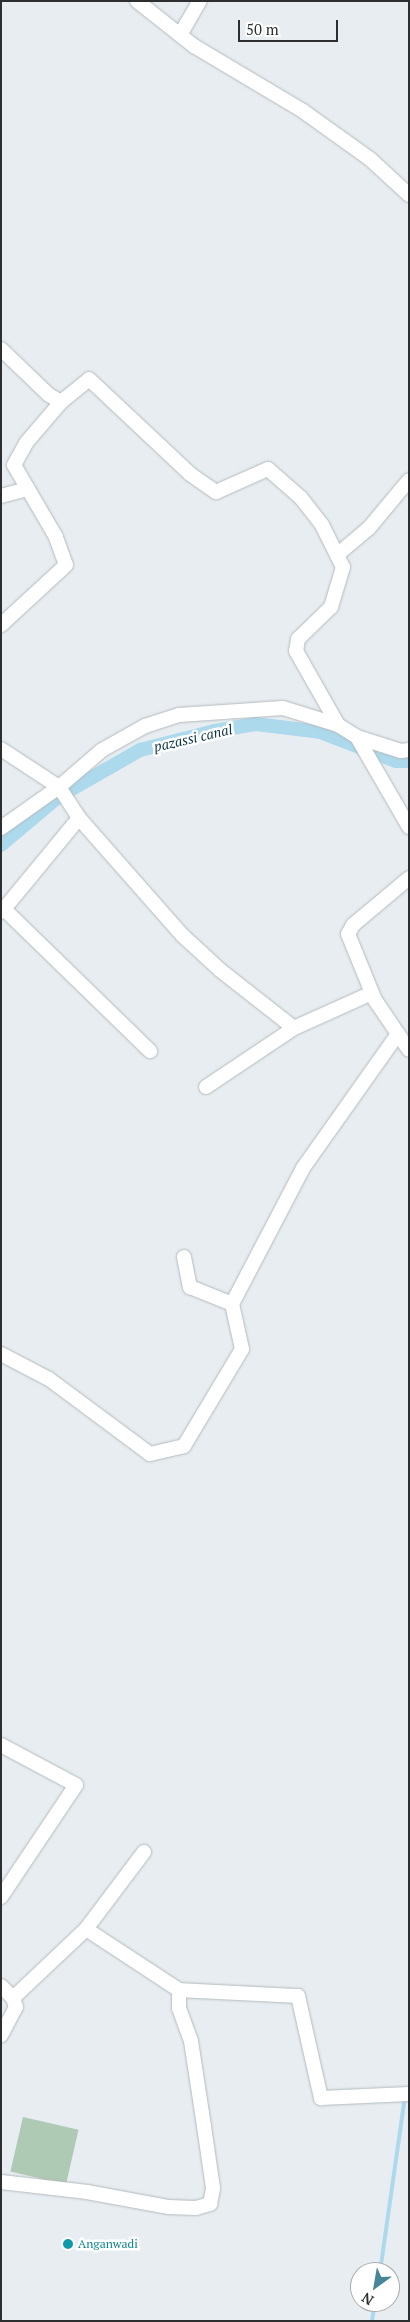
<!DOCTYPE html>
<html>
<head>
<meta charset="utf-8">
<style>
  body { margin:0 }
  #map { position:relative; width:410px; height:2322px; overflow:hidden; background:#e7edf1; font-family:"PT Serif",serif }
  div>[style] { position:absolute }
  .green>* { inset:0; background:#aec9b4; transform-origin:0 0 }
  .stream>* { height:4px; margin:-2px; padding:0 2px; transform-origin:2px; border-radius:2px; background:#add9ec }
  .canal>* { height:14px; margin:-7px; padding:0 7px; transform-origin:7px; border-radius:7px; background:#add9ec }
  .roads { filter:drop-shadow(0 0 1px #b4babd) drop-shadow(0 0 1px #b4babd) }
  .street>* { height:14px; margin:-7px; padding:0 7px; transform-origin:7px; border-radius:7px; background:#fff }
  .dots>* { width:14px; height:14px; translate:-50% -50%; box-sizing:border-box; border:2px solid #fff; border-radius:50% }
  span { translate:-50% -50%; white-space:nowrap; text-align:center; line-height:1.15; -webkit-text-stroke:5px #fff; paint-order:stroke }
  .culture-label { font-size:12px; color:#0d838f }
  .left { translate:0 -50%; text-align:left }
  .water-label { font-size:14px; color:#0e3644; font-style:italic }
  .frame { position:absolute; inset:0; border:2px solid #2c2e2f; pointer-events:none }
  .north { position:absolute; left:350px; top:2262px; width:50px; height:50px; box-sizing:border-box; background:#fff; border:1px solid #ababac; border-radius:50%; rotate:212deg; font-size:14px; font-weight:700; line-height:20px; text-align:center; color:#2c2e2f }
  .north::after { content:''; display:block; margin:auto; width:18px; height:22px; background:#458698; clip-path:polygon(50% 0,100% 100%,50% 72%,0 100%) }
  .scale { position:absolute; left:238px; top:20px; width:100px; height:22px; box-sizing:border-box; border:2px solid #2c2e2f; border-top:0; padding-left:6px; font-size:15px; line-height:18px; white-space:nowrap; color:#2c2e2f; -webkit-text-stroke:4px #fff; paint-order:stroke }
</style>
</head>
<body>
<div id="map">
  <div class="green">
    <i style="left:23px;top:2117px;width:57px;height:56px;rotate:13deg"></i>
  </div>
  <div class="stream">
    <i style="left:380px;top:2272px;width:178px;rotate:-81.9deg"></i>
    <i style="left:372px;top:2321px;width:19px;rotate:-81deg"></i>
  </div>
  <div class="canal">
    <i style="left:1px;top:845px;width:75px;rotate:-40.1deg"></i>
    <i style="left:58px;top:797px;width:95px;rotate:-29.8deg"></i>
    <i style="left:140px;top:750px;width:77px;rotate:-14.2deg"></i>
    <i style="left:215px;top:731px;width:42px;rotate:-9.7deg"></i>
    <i style="left:256px;top:724px;width:64px;rotate:7.1deg"></i>
    <i style="left:320px;top:732px;width:81px;rotate:20.9deg"></i>
    <i style="left:396px;top:761px;width:13px"></i>
  </div>
  <div class="roads">
    <div class="street">
      <i style="left:137px;top:1px;width:73px;rotate:38.3deg"></i>
      <i style="left:194px;top:46px;width:127px;rotate:30.8deg"></i>
      <i style="left:303px;top:111px;width:82px;rotate:35.6deg"></i>
      <i style="left:370px;top:159px;width:53px;rotate:42.7deg"></i>
      <i style="left:180px;top:35px;width:39px;rotate:-60deg"></i>
      <i style="left:1px;top:349px;width:66px;rotate:43.8deg"></i>
      <i style="left:49px;top:395px;width:14px;rotate:30deg"></i>
      <i style="left:61px;top:402px;width:36px;rotate:-39deg"></i>
      <i style="left:89px;top:379px;width:139px;rotate:43.2deg"></i>
      <i style="left:190px;top:474px;width:32px;rotate:35deg"></i>
      <i style="left:216px;top:492px;width:57px;rotate:-23.9deg"></i>
      <i style="left:268px;top:469px;width:44px;rotate:41.3deg"></i>
      <i style="left:301px;top:498px;width:34px;rotate:52deg"></i>
      <i style="left:322px;top:525px;width:47px;rotate:63.4deg"></i>
      <i style="left:343px;top:567px;width:42px;rotate:106.7deg"></i>
      <i style="left:331px;top:607px;width:46px;rotate:135.9deg"></i>
      <i style="left:298px;top:639px;width:12px;rotate:99deg"></i>
      <i style="left:296px;top:651px;width:85px;rotate:60.4deg"></i>
      <i style="left:1px;top:496px;width:28px;rotate:-15deg"></i>
      <i style="left:337px;top:555px;width:42px;rotate:-40.2deg"></i>
      <i style="left:369px;top:528px;width:62px;rotate:-50.2deg"></i>
      <i style="left:1px;top:625px;width:88px;rotate:-42.7deg"></i>
      <i style="left:66px;top:565px;width:30px;rotate:-110deg"></i>
      <i style="left:56px;top:537px;width:83px;rotate:-120.3deg"></i>
      <i style="left:14px;top:465px;width:25px;rotate:-61deg"></i>
      <i style="left:26px;top:443px;width:54px;rotate:-49.5deg"></i>
      <i style="left:357px;top:737px;width:104px;rotate:60deg"></i>
      <i style="left:1px;top:749px;width:69px;rotate:33.2deg"></i>
      <i style="left:59px;top:787px;width:57px;rotate:-40.7deg"></i>
      <i style="left:102px;top:750px;width:49px;rotate:-29.2deg"></i>
      <i style="left:145px;top:726px;width:36px;rotate:-18deg"></i>
      <i style="left:179px;top:715px;width:104px;rotate:-3.9deg"></i>
      <i style="left:283px;top:708px;width:58px;rotate:17.2deg"></i>
      <i style="left:338px;top:725px;width:22px;rotate:32deg"></i>
      <i style="left:357px;top:737px;width:46px;rotate:17.7deg"></i>
      <i style="left:401px;top:751px;width:8px;rotate:-7deg"></i>
      <i style="left:1px;top:828px;width:71px;rotate:-35.3deg"></i>
      <i style="left:59px;top:787px;width:37px;rotate:57deg"></i>
      <i style="left:79px;top:818px;width:156px;rotate:48.6deg"></i>
      <i style="left:182px;top:935px;width:52px;rotate:42.6deg"></i>
      <i style="left:220px;top:970px;width:94px;rotate:38.1deg"></i>
      <i style="left:409px;top:878px;width:73px;rotate:140deg"></i>
      <i style="left:353px;top:925px;width:10px;rotate:119deg"></i>
      <i style="left:348px;top:934px;width:71px;rotate:67.8deg"></i>
      <i style="left:375px;top:1000px;width:60px;rotate:55.8deg"></i>
      <i style="left:4px;top:909px;width:118px;rotate:-50.5deg"></i>
      <i style="left:1px;top:912px;width:4px;rotate:-45deg"></i>
      <i style="left:4px;top:909px;width:204px;rotate:44.2deg"></i>
      <i style="left:206px;top:1087px;width:106px;rotate:-33.8deg"></i>
      <i style="left:294px;top:1028px;width:85px;rotate:-24.2deg"></i>
      <i style="left:184px;top:1257px;width:31px;rotate:79deg"></i>
      <i style="left:190px;top:1287px;width:45px;rotate:22deg"></i>
      <i style="left:232px;top:1304px;width:153px;rotate:-62.4deg"></i>
      <i style="left:303px;top:1168px;width:164px;rotate:-54.7deg"></i>
      <i style="left:1px;top:1354px;width:54px;rotate:27.5deg"></i>
      <i style="left:49px;top:1379px;width:126px;rotate:36.6deg"></i>
      <i style="left:150px;top:1454px;width:35px;rotate:-13deg"></i>
      <i style="left:184px;top:1446px;width:113px;rotate:-59.1deg"></i>
      <i style="left:242px;top:1349px;width:46px;rotate:-102.5deg"></i>
      <i style="left:1px;top:1745px;width:85px;rotate:28.1deg"></i>
      <i style="left:76px;top:1785px;width:135px;rotate:123.8deg"></i>
      <i style="left:144px;top:1852px;width:96px;rotate:127deg"></i>
      <i style="left:86px;top:1929px;width:111px;rotate:33.3deg"></i>
      <i style="left:1px;top:1986px;width:17px;rotate:45deg"></i>
      <i style="left:13px;top:1998px;width:9px;rotate:72deg"></i>
      <i style="left:16px;top:2007px;width:32px;rotate:118deg"></i>
      <i style="left:179px;top:1990px;width:119px;rotate:2.9deg"></i>
      <i style="left:298px;top:1996px;width:105px;rotate:77.3deg"></i>
      <i style="left:321px;top:2098px;width:88px;rotate:-2.6deg"></i>
      <i style="left:13px;top:1998px;width:100px;rotate:-43.4deg"></i>
      <i style="left:1px;top:2182px;width:87px;rotate:6.6deg"></i>
      <i style="left:87px;top:2192px;width:82px;rotate:10.5deg"></i>
      <i style="left:168px;top:2207px;width:28px;rotate:2deg"></i>
      <i style="left:196px;top:2208px;width:15px;rotate:-16deg"></i>
      <i style="left:210px;top:2204px;width:16px;rotate:-79deg"></i>
      <i style="left:213px;top:2188px;width:63px;rotate:-98.3deg"></i>
      <i style="left:204px;top:2126px;width:86px;rotate:-98.7deg"></i>
      <i style="left:191px;top:2041px;width:35px;rotate:-110deg"></i>
      <i style="left:179px;top:2008px;width:18px;rotate:-90deg"></i>
    </div>
  </div>
  <div class="dots">
    <i style="left:68px;top:2244px;background:#0f9aa8"></i>
  </div>
  <div class="culture-label">
    <span class="left" style="left:78px;top:2244px">Anganwadi</span>
  </div>
  <div class="water-label">
    <span style="left:193px;top:738px;rotate:-13deg">pazassi canal</span>
  </div>
  <div class="frame"></div>
  <div class="north">N</div>
  <div class="scale">50 m</div>
</div>
</body>
</html>
